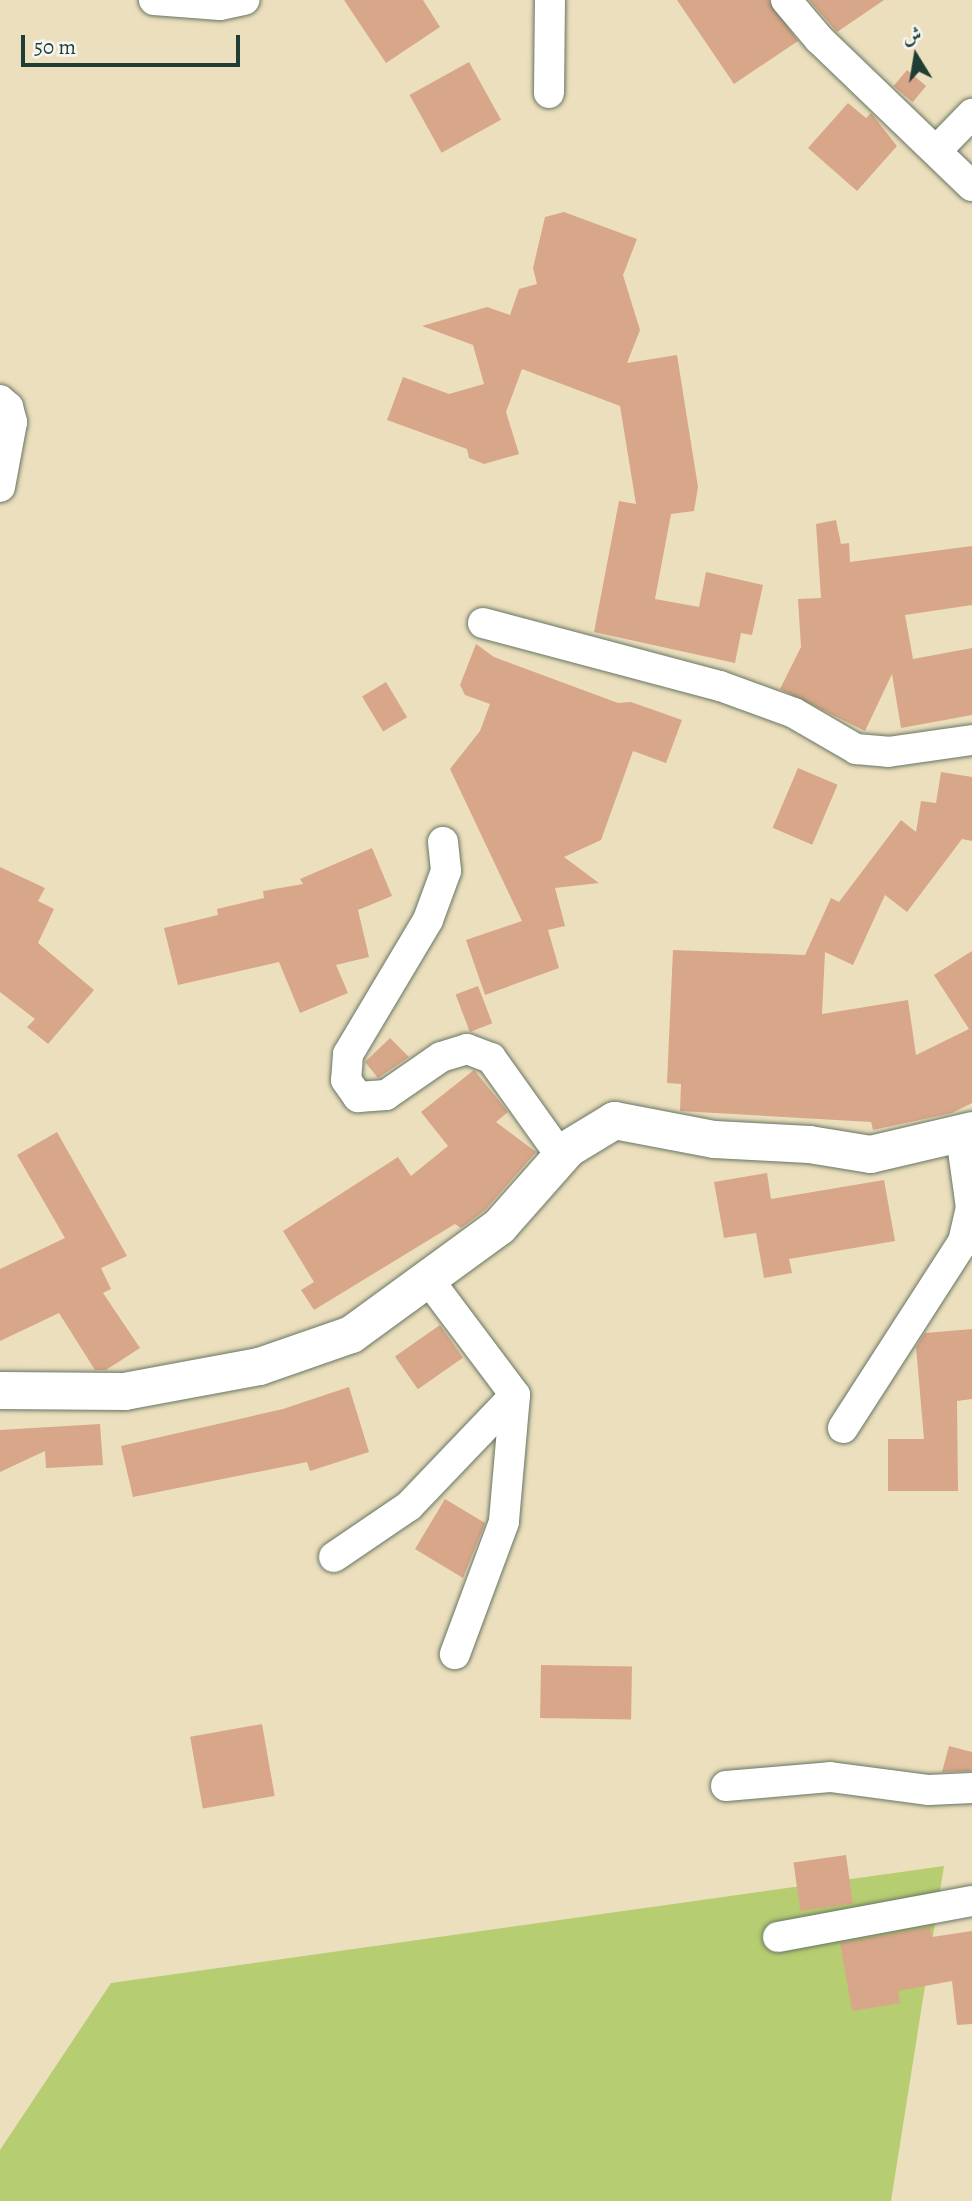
<!DOCTYPE html>
<html>
<head>
<meta charset="utf-8">
<style>
  body { margin:0 }
  #map { position:relative; width:972px; height:2201px; overflow:hidden; background:#ecdfbd; font-family:Alegreya,Amiri,serif }
  div>[style] { position:absolute }
  .green>* { inset:0; background:#b7cd71 }
  .building>* { inset:0; background:#d8a789; transform-origin:0 0 }
  .roads { filter:drop-shadow(0 0 2px #677664) drop-shadow(0 0 2px #677664) }
  .minor>* { height:30px; margin:-15px; padding:0 15px; transform-origin:15px; border-radius:15px; background:#fff }
  .tertiary>* { height:37px; margin:-18.5px; padding:0 18.5px; transform-origin:18.5px; border-radius:18.5px; background:#fff }
  span { translate:-50% -50%; white-space:nowrap; text-align:center; line-height:1.15; -webkit-text-stroke:5px #f6f6f2; paint-order:stroke }
  .north { position:absolute; left:881px; top:21px; width:70px; height:70px; -webkit-text-stroke:5px #f6f6f2; paint-order:stroke; rotate:349deg; font-size:19px; font-weight:700; line-height:28px; text-align:center; color:#1f3d34 }
  .north::after { content:''; display:block; margin:auto; width:24px; height:32px; background:#1f3d34; clip-path:polygon(50% 0,100% 100%,50% 72%,0 100%) }
  .scale { position:absolute; left:21px; top:35px; width:219px; height:32px; box-sizing:border-box; border:4px solid #1f3d34; border-top:0; padding-left:9px; font-size:21px; line-height:24px; white-space:nowrap; color:#1f3d34; -webkit-text-stroke:5px #f6f6f2; paint-order:stroke }
</style>
</head>
<body>
<div id="map">
  <div class="green">
    <i style="clip-path:polygon(944px 1866px,891px 2201px,0 2201px,0 2150px,111px 1983px)"></i>
  </div>
  <div class="building">
    <i style="clip-path:polygon(344px 0,423px 0,440px 27px,386px 63px)"></i>
    <i style="clip-path:polygon(677px 0,769px 0,798px 41px,734px 84px)"></i>
    <i style="clip-path:polygon(809px 0,884px 0,837px 32px)"></i>
    <i style="left:469px;top:62px;width:66px;height:68px;rotate:61deg"></i>
    <i style="left:907px;top:70px;width:25px;height:21px;rotate:40deg"></i>
    <i style="clip-path:polygon(848px 103px,866px 118px,871px 113px,897px 146px,857px 191px,808px 148px)"></i>
    <i style="clip-path:polygon(564px 212px,637px 239px,623px 275px,640px 330px,627px 363px,677px 355px,698px 487px,694px 511px,671px 514px,655px 599px,699px 607px,706px 572px,763px 585px,752px 635px,741px 633px,735px 663px,594px 632px,619px 501px,636px 504px,620px 406px,522px 369px,506px 412px,519px 454px,484px 464px,469px 458px,467px 449px,387px 420px,403px 377px,449px 394px,484px 384px,473px 345px,422px 326px,487px 307px,510px 315px,519px 289px,537px 284px,533px 268px,545px 217px)"></i>
    <i style="clip-path:polygon(836px 520px,841px 544px,849px 543px,850px 562px,972px 546px,972px 605px,905px 615px,913px 659px,972px 648px,972px 715px,901px 728px,892px 674px,865px 731px,780px 689px,801px 647px,798px 599px,821px 598px,816px 524px)"></i>
    <i style="clip-path:polygon(476px 644px,494px 657px,618px 703px,631px 702px,682px 720px,666px 763px,633px 751px,601px 840px,564px 857px,599px 883px,555px 888px,565px 926px,548px 930px,559px 968px,485px 995px,466px 940px,522px 921px,450px 769px,480px 731px,490px 704px,465px 695px,460px 685px)"></i>
    <i style="left:386px;top:682px;width:41px;height:28px;rotate:59deg"></i>
    <i style="left:798px;top:768px;width:43px;height:65px;rotate:23deg"></i>
    <i style="clip-path:polygon(941px 772px,972px 777px,972px 841px,962px 839px,907px 912px,885px 895px,853px 965px,825px 952px,822px 1014px,908px 1000px,916px 1055px,969px 1029px,934px 975px,972px 951px,972px 1103px,952px 1113px,873px 1130px,871px 1122px,680px 1111px,681px 1084px,667px 1083px,673px 950px,805px 955px,831px 898px,839px 902px,901px 820px,916px 832px,921px 801px,936px 803px)"></i>
    <i style="clip-path:polygon(372px 848px,392px 896px,358px 910px,369px 957px,336px 965px,348px 993px,300px 1013px,279px 962px,178px 985px,164px 928px,218px 915px,217px 909px,264px 898px,263px 891px,303px 884px,300px 879px)"></i>
    <i style="clip-path:polygon(0 867px,45px 888px,38px 901px,54px 909px,38px 943px,94px 990px,48px 1044px,27px 1027px,35px 1019px,0 992px)"></i>
    <i style="left:478px;top:986px;width:40px;height:24px;rotate:69deg"></i>
    <i style="clip-path:polygon(390px 1038px,409px 1057px,378px 1078px,365px 1062px)"></i>
    <i style="clip-path:polygon(474px 1070px,508px 1112px,496px 1122px,536px 1152px,485px 1210px,461px 1228px,455px 1224px,314px 1310px,301px 1290px,314px 1282px,283px 1231px,398px 1157px,411px 1176px,448px 1146px,421px 1112px)"></i>
    <i style="clip-path:polygon(57px 1132px,127px 1256px,101px 1268px,111px 1289px,103px 1293px,140px 1348px,106px 1370px,95px 1370px,59px 1313px,0 1341px,0 1269px,65px 1238px,17px 1155px)"></i>
    <i style="clip-path:polygon(767px 1173px,771px 1199px,884px 1180px,895px 1241px,789px 1259px,792px 1273px,764px 1278px,756px 1233px,724px 1238px,714px 1182px)"></i>
    <i style="left:440px;top:1325px;width:40px;height:55px;rotate:55deg"></i>
    <i style="clip-path:polygon(972px 1329px,972px 1399px,957px 1401px,958px 1491px,888px 1491px,888px 1439px,924px 1439px,916px 1347px,925px 1333px)"></i>
    <i style="clip-path:polygon(349px 1387px,369px 1452px,310px 1471px,307px 1462px,133px 1497px,121px 1446px,283px 1409px)"></i>
    <i style="clip-path:polygon(100px 1424px,103px 1465px,46px 1468px,45px 1451px,0 1472px,0 1430px)"></i>
    <i style="clip-path:polygon(445px 1499px,485px 1523px,463px 1578px,415px 1549px)"></i>
    <i style="left:541px;top:1665px;width:91px;height:53px;rotate:1deg"></i>
    <i style="left:262px;top:1724px;width:73px;height:73px;rotate:80deg"></i>
    <i style="clip-path:polygon(949px 1746px,972px 1752px,972px 1771px,942px 1772px)"></i>
    <i style="left:846px;top:1855px;width:49px;height:53px;rotate:82deg"></i>
    <i style="clip-path:polygon(930px 1927px,932px 1937px,972px 1931px,972px 2024px,957px 2025px,952px 1981px,898px 1991px,900px 2003px,852px 2011px,840px 1943px)"></i>
  </div>
  <div class="roads">
    <div class="minor">
      <i style="left:154px;top:0;width:66px;rotate:4.3deg"></i>
      <i style="left:220px;top:5px;width:25px;rotate:-12deg"></i>
      <i style="left:786px;top:0;width:51px;rotate:49.8deg"></i>
      <i style="left:819px;top:39px;width:212px;rotate:43.9deg"></i>
      <i style="left:549px;top:93px;width:93px;rotate:-89.4deg"></i>
      <i style="left:936px;top:151px;width:52px;rotate:-45.8deg"></i>
      <i style="left:0;top:400px;width:11px;rotate:41deg"></i>
      <i style="left:8px;top:407px;width:16px;rotate:75deg"></i>
      <i style="left:12px;top:422px;width:66px;rotate:100.5deg"></i>
      <i style="left:483px;top:623px;width:245px;rotate:14.9deg"></i>
      <i style="left:720px;top:686px;width:79px;rotate:20deg"></i>
      <i style="left:794px;top:713px;width:72px;rotate:30.1deg"></i>
      <i style="left:856px;top:749px;width:32px;rotate:5deg"></i>
      <i style="left:888px;top:752px;width:85px;rotate:-8.1deg"></i>
      <i style="left:443px;top:842px;width:29px;rotate:84deg"></i>
      <i style="left:446px;top:871px;width:52px;rotate:110.2deg"></i>
      <i style="left:428px;top:920px;width:156px;rotate:120.8deg"></i>
      <i style="left:348px;top:1054px;width:26px;rotate:94deg"></i>
      <i style="left:346px;top:1080px;width:21px;rotate:55deg"></i>
      <i style="left:358px;top:1097px;width:28px;rotate:-4deg"></i>
      <i style="left:386px;top:1095px;width:67px;rotate:-34.6deg"></i>
      <i style="left:441px;top:1057px;width:27px;rotate:-17deg"></i>
      <i style="left:467px;top:1049px;width:26px;rotate:21deg"></i>
      <i style="left:491px;top:1058px;width:120px;rotate:54.5deg"></i>
      <i style="left:428px;top:1279px;width:145px;rotate:53.1deg"></i>
      <i style="left:515px;top:1395px;width:127px;rotate:95deg"></i>
      <i style="left:504px;top:1522px;width:141px;rotate:110.4deg"></i>
      <i style="left:843px;top:1428px;width:221px;rotate:-57.2deg"></i>
      <i style="left:963px;top:1242px;width:35px;rotate:-77deg"></i>
      <i style="left:971px;top:1208px;width:73px;rotate:-97.9deg"></i>
      <i style="left:334px;top:1557px;width:91px;rotate:-34.2deg"></i>
      <i style="left:409px;top:1506px;width:153px;rotate:-46.3deg"></i>
      <i style="left:726px;top:1786px;width:104px;rotate:-4.9deg"></i>
      <i style="left:830px;top:1777px;width:100px;rotate:7.5deg"></i>
      <i style="left:929px;top:1790px;width:43px;rotate:-2.7deg"></i>
      <i style="left:778px;top:1937px;width:197px;rotate:-10.5deg"></i>
    </div>
    <div class="tertiary">
      <i style="left:0;top:1390px;width:124px;rotate:0.5deg"></i>
      <i style="left:124px;top:1391px;width:137px;rotate:-10.5deg"></i>
      <i style="left:259px;top:1366px;width:97px;rotate:-19.2deg"></i>
      <i style="left:351px;top:1334px;width:183px;rotate:-36.1deg"></i>
      <i style="left:499px;top:1226px;width:104px;rotate:-48.5deg"></i>
      <i style="left:568px;top:1148px;width:54px;rotate:-31.3deg"></i>
      <i style="left:614px;top:1120px;width:102px;rotate:10.8deg"></i>
      <i style="left:714px;top:1139px;width:95px;rotate:3deg"></i>
      <i style="left:809px;top:1144px;width:62px;rotate:9.3deg"></i>
      <i style="left:870px;top:1154px;width:105px;rotate:-13.2deg"></i>
    </div>
  </div>
  <div class="north">ش</div>
  <div class="scale">50 m</div>
</div>
</body>
</html>
